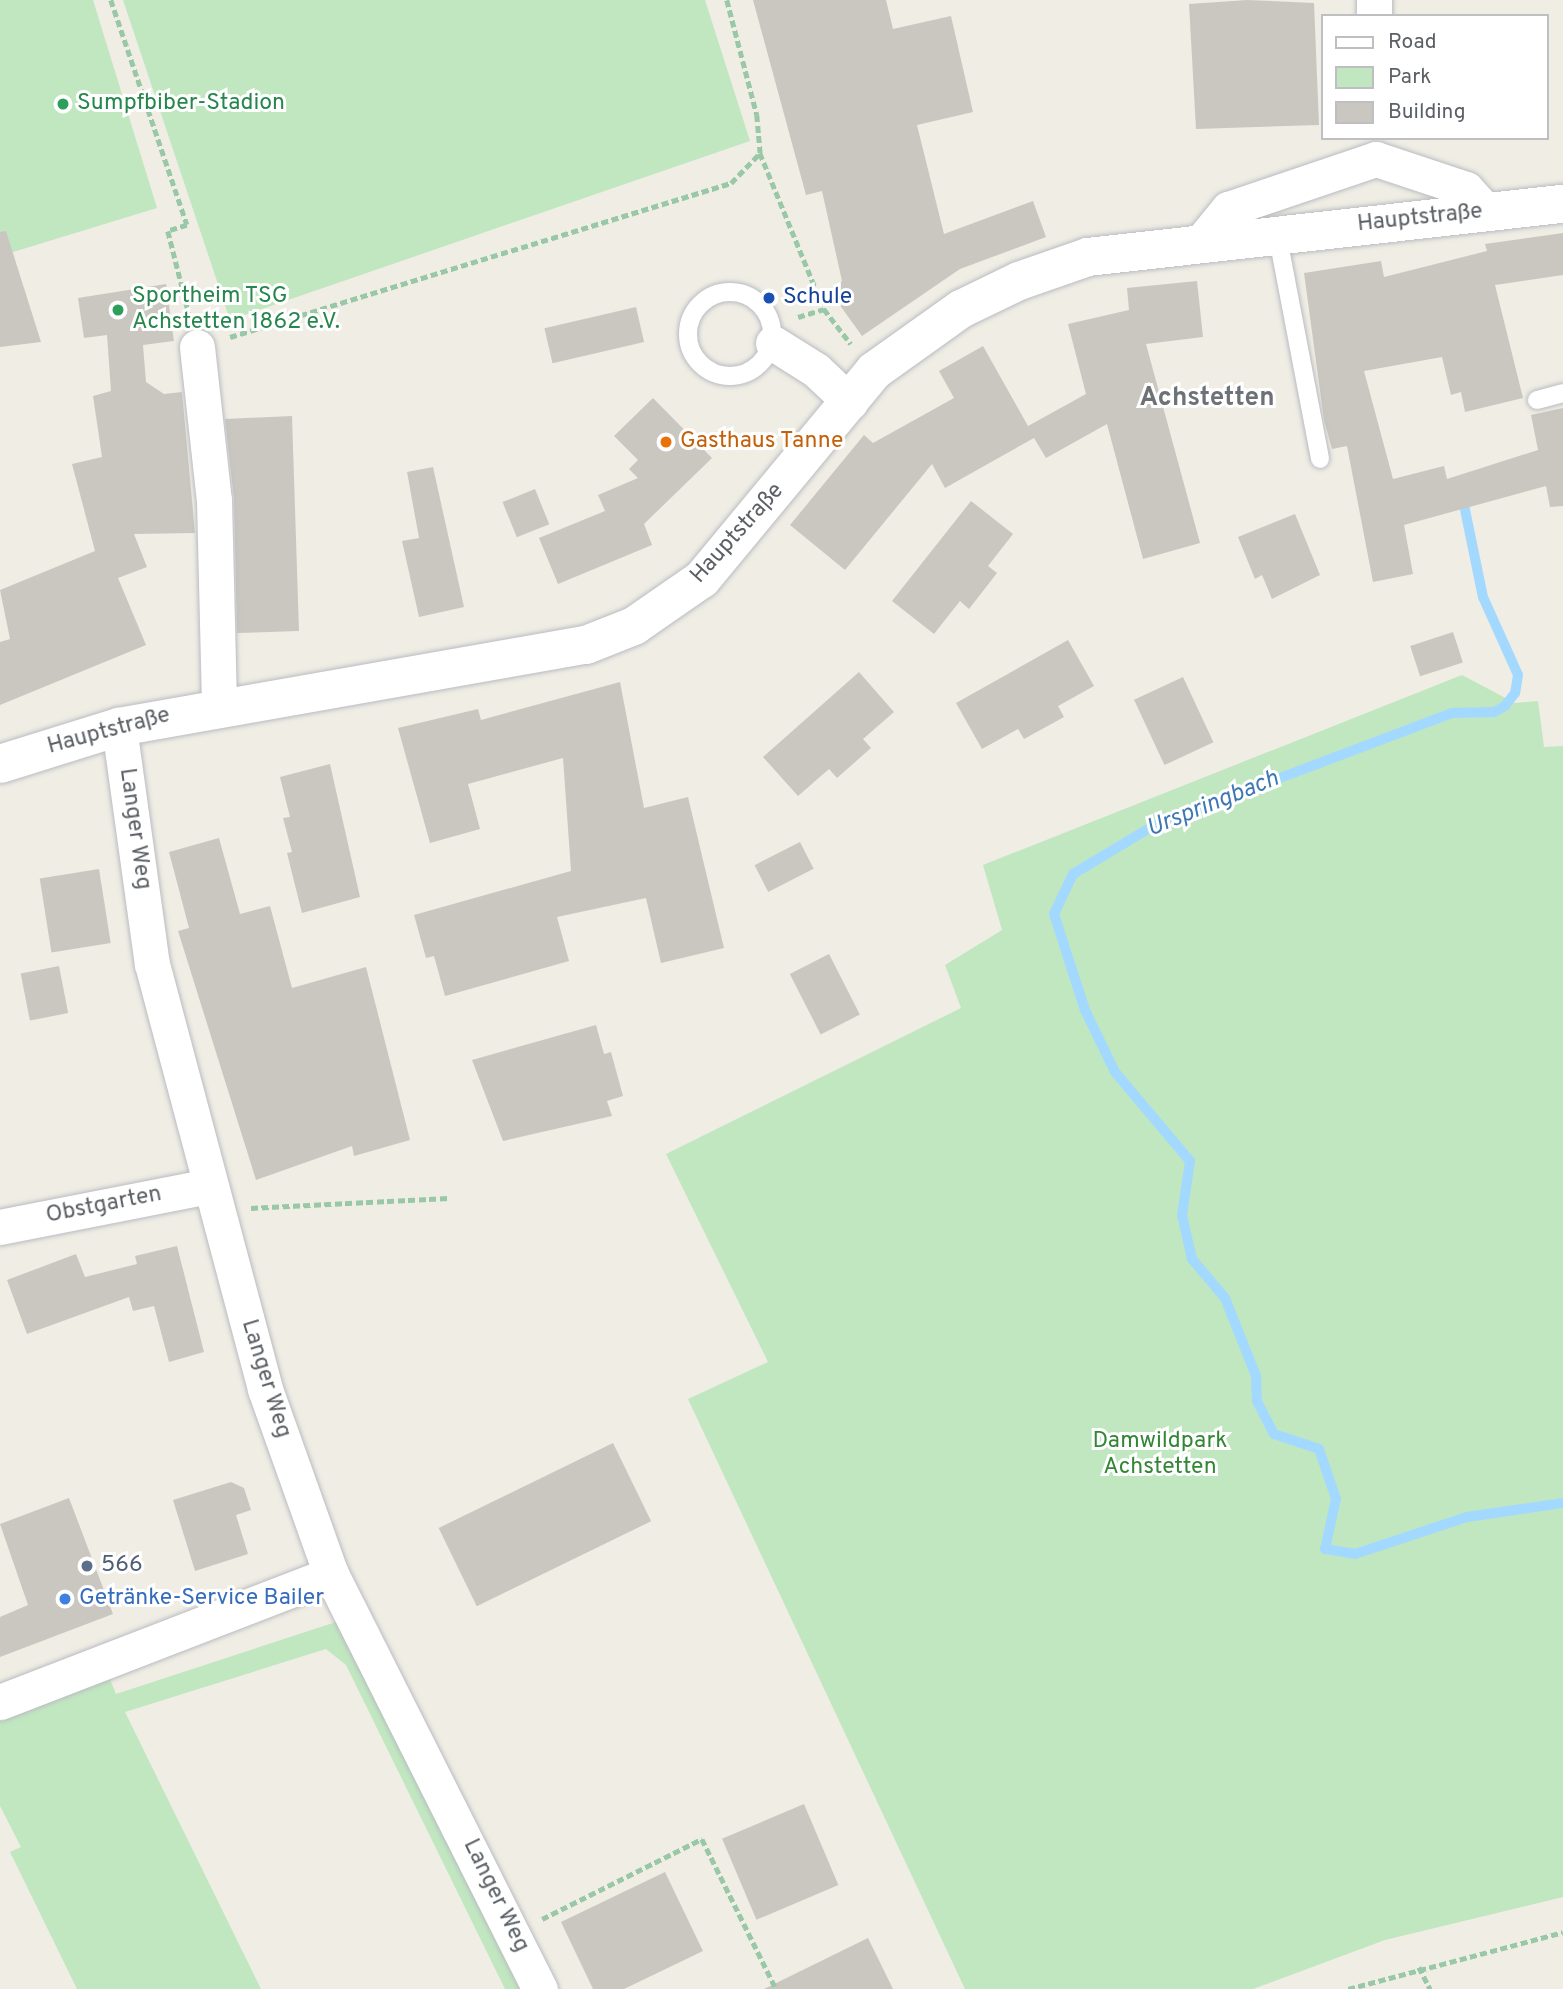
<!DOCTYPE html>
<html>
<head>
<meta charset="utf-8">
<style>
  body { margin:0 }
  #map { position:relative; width:1563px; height:1989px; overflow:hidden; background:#efede4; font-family:Overpass,sans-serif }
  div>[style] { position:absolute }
  .green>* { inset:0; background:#c1e7c0 }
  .stream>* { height:10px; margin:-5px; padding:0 5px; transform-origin:5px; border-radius:5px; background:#a4d9ff }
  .building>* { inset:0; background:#cac7c1; transform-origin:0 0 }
  .path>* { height:4.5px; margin-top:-2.25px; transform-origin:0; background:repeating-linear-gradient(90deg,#99c8a6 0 7px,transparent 0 10.5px) }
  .roads { filter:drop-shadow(0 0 2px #b9bcc1) drop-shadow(0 0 2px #b9bcc1) }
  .lane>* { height:18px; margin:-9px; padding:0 9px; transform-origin:9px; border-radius:9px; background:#fff }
  .lane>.ring { margin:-9px; padding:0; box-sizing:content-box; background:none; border:18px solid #fff; border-radius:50% }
  .street>* { height:35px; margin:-17.5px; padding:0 17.5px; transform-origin:17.5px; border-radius:17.5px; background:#fff }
  .secondary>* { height:38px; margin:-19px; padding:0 19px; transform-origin:19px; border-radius:19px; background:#fff }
  .dots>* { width:19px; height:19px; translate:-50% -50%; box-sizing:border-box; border:4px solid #fff; border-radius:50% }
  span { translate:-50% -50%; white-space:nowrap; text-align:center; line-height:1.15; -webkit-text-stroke:6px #fff; paint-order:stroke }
  .leisure-label { font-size:23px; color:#27864d }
  .left { translate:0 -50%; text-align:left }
  .street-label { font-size:23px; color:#5c6065 }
  .transit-label { font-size:23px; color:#164399 }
  .food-label { font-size:23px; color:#c56008 }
  .park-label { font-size:23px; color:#338636 }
  .service-label { font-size:23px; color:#4e5e75 }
  .shop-label { font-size:23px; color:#366cbe }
  .water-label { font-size:24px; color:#3e78b4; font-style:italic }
  .quarter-label { font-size:26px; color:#6d7277; font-weight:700 }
  .legend { position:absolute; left:1321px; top:14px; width:228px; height:126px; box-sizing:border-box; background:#fff; border:2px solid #bebfc1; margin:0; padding:9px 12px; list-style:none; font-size:21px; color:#5c6065 }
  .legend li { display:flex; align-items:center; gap:14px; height:35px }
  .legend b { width:35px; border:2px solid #bebfc1 }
</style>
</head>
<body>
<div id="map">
  <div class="green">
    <i style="clip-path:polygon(0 0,93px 0,157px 208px,0 256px)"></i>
    <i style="clip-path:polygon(123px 0,705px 0,750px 141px,230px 320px)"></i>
    <i style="clip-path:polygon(1462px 675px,1515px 703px,1538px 701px,1544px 747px,1563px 746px,1563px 1897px,1385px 1940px,1253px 1989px,965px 1989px,688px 1399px,768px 1362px,666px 1154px,961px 1008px,945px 965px,1002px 930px,983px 865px)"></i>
    <i style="clip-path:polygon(345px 1619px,523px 1989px,505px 1989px,346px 1665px,326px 1649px,125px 1712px,261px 1989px,77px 1989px,10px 1852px,21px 1847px,0 1806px,0 1712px,107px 1672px,116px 1694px)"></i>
  </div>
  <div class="stream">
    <i style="left:1462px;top:495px;width:104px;rotate:78.4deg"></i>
    <i style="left:1483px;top:597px;width:85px;rotate:65.8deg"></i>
    <i style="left:1518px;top:675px;width:18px;rotate:99deg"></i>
    <i style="left:1515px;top:693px;width:16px;rotate:128deg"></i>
    <i style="left:1505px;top:706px;width:13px;rotate:151deg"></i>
    <i style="left:1494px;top:712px;width:42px;rotate:178.6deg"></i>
    <i style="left:1452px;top:713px;width:320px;rotate:159.3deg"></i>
    <i style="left:1153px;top:826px;width:93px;rotate:149deg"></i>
    <i style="left:1073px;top:874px;width:44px;rotate:115.4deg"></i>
    <i style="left:1054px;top:914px;width:101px;rotate:72.1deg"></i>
    <i style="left:1085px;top:1010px;width:69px;rotate:64.2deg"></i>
    <i style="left:1115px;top:1072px;width:116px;rotate:49.9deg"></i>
    <i style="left:1190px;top:1161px;width:55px;rotate:98.4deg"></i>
    <i style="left:1182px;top:1215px;width:45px;rotate:77.2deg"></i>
    <i style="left:1192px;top:1259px;width:51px;rotate:49.8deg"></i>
    <i style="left:1225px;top:1298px;width:84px;rotate:68.3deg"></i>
    <i style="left:1256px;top:1376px;width:25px;rotate:88deg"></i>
    <i style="left:1257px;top:1401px;width:37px;rotate:63deg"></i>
    <i style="left:1274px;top:1434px;width:47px;rotate:18.4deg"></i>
    <i style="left:1319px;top:1449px;width:53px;rotate:71.2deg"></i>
    <i style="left:1336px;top:1499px;width:51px;rotate:102.4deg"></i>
    <i style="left:1325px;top:1549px;width:30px;rotate:9deg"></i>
    <i style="left:1355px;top:1554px;width:118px;rotate:-18.3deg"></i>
    <i style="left:1467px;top:1517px;width:97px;rotate:-8.3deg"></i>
  </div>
  <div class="building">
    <i style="clip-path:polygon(753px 0,886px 0,893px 29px,951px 16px,973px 112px,917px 125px,944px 234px,1033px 201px,1046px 237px,960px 269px,862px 336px,829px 290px,842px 281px,822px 191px,806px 195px)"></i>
    <i style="clip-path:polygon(1247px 0,1314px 3px,1319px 125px,1196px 129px,1189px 4px)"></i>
    <i style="clip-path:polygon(6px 231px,41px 342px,0 347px,0 232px)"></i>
    <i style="clip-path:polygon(1563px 233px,1563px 275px,1495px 285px,1523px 398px,1465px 412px,1461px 392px,1451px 395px,1442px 357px,1364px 371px,1393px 479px,1444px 466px,1447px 479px,1538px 450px,1531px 415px,1563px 408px,1563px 506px,1550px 507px,1546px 486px,1404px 525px,1413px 574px,1373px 582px,1347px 446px,1332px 449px,1324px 420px,1304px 273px,1381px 261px,1384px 277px,1487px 251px,1485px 244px)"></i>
    <i style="clip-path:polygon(1197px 281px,1203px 337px,1146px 344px,1200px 543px,1143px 559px,1107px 424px,1046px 458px,1034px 438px,945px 488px,932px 464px,845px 570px,790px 525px,864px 435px,873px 443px,954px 398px,939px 371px,983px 346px,1028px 426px,1086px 394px,1068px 324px,1129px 310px,1127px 288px)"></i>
    <i style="clip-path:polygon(166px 284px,174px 341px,143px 345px,146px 382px,164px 394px,182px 392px,195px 533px,134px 534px,147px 567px,118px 578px,146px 645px,0 705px,0 642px,10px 639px,0 590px,95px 551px,72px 464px,102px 457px,93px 396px,111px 391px,107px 335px,84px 338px,78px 298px)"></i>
    <i style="left:636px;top:307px;width:36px;height:94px;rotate:77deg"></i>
    <i style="clip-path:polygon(653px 398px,712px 458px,644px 524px,652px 545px,558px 584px,539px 538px,605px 511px,598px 495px,638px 478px,629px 469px,638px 460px,614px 436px)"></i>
    <i style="clip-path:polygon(292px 416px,299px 631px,237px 633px,234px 499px,225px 419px)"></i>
    <i style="clip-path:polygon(433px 467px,464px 607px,419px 617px,402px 541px,419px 538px,407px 472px)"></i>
    <i style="left:535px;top:489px;width:38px;height:35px;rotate:68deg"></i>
    <i style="clip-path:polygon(971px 501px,1013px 534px,988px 566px,997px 573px,969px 609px,960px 601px,934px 634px,892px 601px)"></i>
    <i style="clip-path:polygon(1295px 514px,1320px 575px,1272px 599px,1262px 575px,1255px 579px,1238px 537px)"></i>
    <i style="left:1453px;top:632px;width:32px;height:45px;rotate:72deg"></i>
    <i style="clip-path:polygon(1068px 640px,1094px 686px,1058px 706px,1064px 717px,1024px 739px,1018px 729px,982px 749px,956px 703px)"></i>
    <i style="clip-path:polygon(859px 672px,894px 712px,863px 739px,871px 748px,837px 778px,829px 769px,798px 796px,763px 757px)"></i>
    <i style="left:1183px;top:677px;width:72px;height:54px;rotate:65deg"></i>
    <i style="clip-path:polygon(620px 682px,644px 808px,688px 797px,724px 948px,661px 963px,646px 898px,557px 917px,569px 961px,445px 996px,434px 956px,426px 958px,414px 915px,571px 871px,563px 758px,468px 784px,480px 829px,430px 843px,398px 728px,478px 709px,481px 720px)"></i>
    <i style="clip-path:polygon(330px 764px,360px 897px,302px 913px,287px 853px,292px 852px,283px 818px,290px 817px,280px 777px)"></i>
    <i style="clip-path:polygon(219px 838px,240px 914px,270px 906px,292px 988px,366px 967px,410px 1140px,354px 1156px,352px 1146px,256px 1180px,178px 931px,189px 928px,169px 852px)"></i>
    <i style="left:800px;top:842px;width:30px;height:51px;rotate:63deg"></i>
    <i style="left:99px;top:869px;width:75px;height:60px;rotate:81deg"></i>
    <i style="left:829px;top:954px;width:68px;height:44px;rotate:63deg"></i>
    <i style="left:59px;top:966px;width:48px;height:39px;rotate:79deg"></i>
    <i style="clip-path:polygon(596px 1025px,604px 1054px,611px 1052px,623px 1096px,607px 1101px,612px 1116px,503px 1141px,472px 1060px)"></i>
    <i style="clip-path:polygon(177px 1246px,204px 1352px,169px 1362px,154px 1306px,133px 1311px,129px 1297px,27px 1334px,7px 1280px,76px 1254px,85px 1277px,137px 1264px,135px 1256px)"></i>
    <i style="left:613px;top:1443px;width:87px;height:194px;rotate:64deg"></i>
    <i style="clip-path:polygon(231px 1482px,244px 1488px,251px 1510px,236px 1515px,248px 1554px,195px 1571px,173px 1500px)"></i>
    <i style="clip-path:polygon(69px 1498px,113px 1614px,0 1657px,0 1617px,28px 1605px,0 1524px)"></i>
    <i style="left:804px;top:1804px;width:88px;height:89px;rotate:67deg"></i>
    <i style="clip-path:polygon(665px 1872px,703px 1951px,624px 1989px,593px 1989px,561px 1922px)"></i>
    <i style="clip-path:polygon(868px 1938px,893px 1989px,764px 1989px)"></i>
  </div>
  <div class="path">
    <i style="left:111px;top:0;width:237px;rotate:71.3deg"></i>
    <i style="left:187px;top:225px;width:20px;rotate:162deg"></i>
    <i style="left:168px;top:231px;width:86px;rotate:75.8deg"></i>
    <i style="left:727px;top:0;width:119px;rotate:75.4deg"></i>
    <i style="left:757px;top:115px;width:38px;rotate:85deg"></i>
    <i style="left:798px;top:317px;width:27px;rotate:-17deg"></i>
    <i style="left:230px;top:337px;width:524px;rotate:-17.09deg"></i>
    <i style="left:731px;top:183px;width:42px;rotate:-46deg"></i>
    <i style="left:760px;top:153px;width:169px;rotate:67.7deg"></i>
    <i style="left:824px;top:309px;width:44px;rotate:52.4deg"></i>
    <i style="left:251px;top:1208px;width:198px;rotate:-2.9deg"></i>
    <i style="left:542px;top:1919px;width:179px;rotate:-26.6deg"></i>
    <i style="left:702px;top:1839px;width:167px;rotate:63.7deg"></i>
    <i style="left:1419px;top:1967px;width:25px;rotate:63deg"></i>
    <i style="left:1348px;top:1989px;width:222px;rotate:-14.8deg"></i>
  </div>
  <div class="roads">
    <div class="lane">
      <i style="left:1277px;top:233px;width:230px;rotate:79.2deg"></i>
      <i class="ring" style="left:688px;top:292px;width:66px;height:66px"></i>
      <i style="left:1537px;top:400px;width:27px;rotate:-15deg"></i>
    </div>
    <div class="street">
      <i style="left:1374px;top:0;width:16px;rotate:90deg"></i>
      <i style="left:1201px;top:242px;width:43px;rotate:-50.7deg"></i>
      <i style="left:1228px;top:209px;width:156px;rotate:-18.7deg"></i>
      <i style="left:1376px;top:159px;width:95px;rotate:18.4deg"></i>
      <i style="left:1466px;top:189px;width:31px;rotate:48deg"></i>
      <i style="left:773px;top:343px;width:51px;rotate:32.1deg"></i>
      <i style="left:816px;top:370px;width:47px;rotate:43.3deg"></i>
      <i style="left:197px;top:347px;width:154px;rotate:83.7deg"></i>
      <i style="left:214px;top:500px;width:206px;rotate:88.6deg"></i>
      <i style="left:119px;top:727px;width:239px;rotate:82.1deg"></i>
      <i style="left:152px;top:964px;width:440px;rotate:75.1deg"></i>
      <i style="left:265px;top:1389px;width:196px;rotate:70.4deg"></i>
      <i style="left:331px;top:1574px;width:465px;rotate:63.3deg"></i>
      <i style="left:0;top:1227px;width:213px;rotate:-11.1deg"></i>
      <i style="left:0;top:1702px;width:355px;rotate:-21.1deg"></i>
    </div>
    <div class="secondary">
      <i style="left:0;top:764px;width:125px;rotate:-17.3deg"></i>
      <i style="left:119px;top:727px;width:474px;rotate:-10deg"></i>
      <i style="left:586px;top:645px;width:52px;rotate:-21.6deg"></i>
      <i style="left:634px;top:626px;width:83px;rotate:-34.7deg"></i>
      <i style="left:702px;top:579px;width:270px;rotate:-50.4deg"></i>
      <i style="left:874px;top:371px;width:107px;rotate:-35.5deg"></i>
      <i style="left:961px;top:309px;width:64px;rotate:-25.8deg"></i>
      <i style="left:1019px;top:281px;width:73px;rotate:-19.2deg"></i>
      <i style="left:1088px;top:257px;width:478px;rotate:-6.4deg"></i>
    </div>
  </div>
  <div class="dots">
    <i style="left:63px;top:104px;background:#2e9e5b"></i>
    <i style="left:769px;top:298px;background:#1a4fb4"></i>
    <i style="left:118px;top:310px;background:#2e9e5b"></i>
    <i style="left:666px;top:442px;background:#e8710a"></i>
    <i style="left:87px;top:1566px;background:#5c6f8a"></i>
    <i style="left:65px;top:1599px;background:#3f7fe0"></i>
  </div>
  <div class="leisure-label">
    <span class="left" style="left:77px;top:104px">Sumpfbiber-Stadion</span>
    <span class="left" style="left:132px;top:310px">Sportheim TSG<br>Achstetten 1862 e.V.</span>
  </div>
  <div class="street-label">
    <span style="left:1420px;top:219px;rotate:-6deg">Hauptstraße</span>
    <span style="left:738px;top:534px;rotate:-48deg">Hauptstraße</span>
    <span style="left:109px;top:732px;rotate:-15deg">Hauptstraße</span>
    <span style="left:134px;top:829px;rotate:82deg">Langer Weg</span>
    <span style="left:104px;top:1206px;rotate:-11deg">Obstgarten</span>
    <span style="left:265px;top:1379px;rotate:73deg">Langer Weg</span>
    <span style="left:495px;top:1896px;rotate:64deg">Langer Weg</span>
  </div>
  <div class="transit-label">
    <span class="left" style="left:783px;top:298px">Schule</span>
  </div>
  <div class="food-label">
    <span class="left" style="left:680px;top:442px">Gasthaus Tanne</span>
  </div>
  <div class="park-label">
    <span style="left:1160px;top:1455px">Damwildpark<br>Achstetten</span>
  </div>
  <div class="service-label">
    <span class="left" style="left:101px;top:1566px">566</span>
  </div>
  <div class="shop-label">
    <span class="left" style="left:79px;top:1599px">Getränke-Service Bailer</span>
  </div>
  <div class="water-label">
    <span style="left:1213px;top:805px;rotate:-22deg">Urspringbach</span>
  </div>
  <div class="quarter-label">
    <span style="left:1207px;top:399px">Achstetten</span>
  </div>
  <ul class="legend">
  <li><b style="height:9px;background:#fff"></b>Road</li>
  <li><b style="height:19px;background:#c1e7c0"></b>Park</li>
  <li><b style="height:19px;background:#cac7c1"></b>Building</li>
  </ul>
</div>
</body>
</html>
